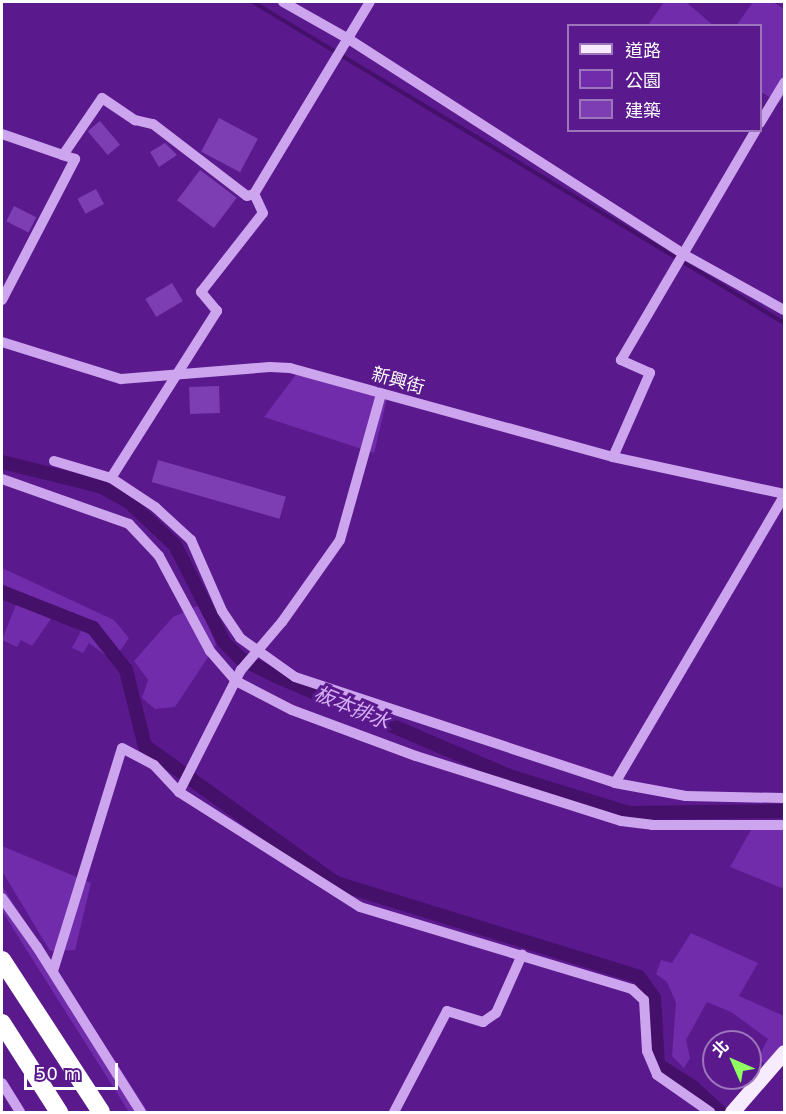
<!DOCTYPE html>
<html>
<head>
<meta charset="utf-8">
<style>
  body { margin:0 }
  #map { position:relative; width:786px; height:1114px; overflow:hidden; background:#5a198d; font-family:"DejaVu Sans","Noto Sans TC",sans-serif }
  div>[style] { position:absolute }
  .green>* { inset:0; background:#712cab }
  .stream>* { height:4px; margin:-2px; padding:0 2px; transform-origin:2px; border-radius:2px; background:#44106a }
  .canal>* { height:14px; margin:-7px; padding:0 7px; transform-origin:7px; border-radius:7px; background:#44106a }
  .building>* { inset:0; background:#7e3eb3; transform-origin:0 0 }
  .minor>* { height:10px; margin:-5px; padding:0 5px; transform-origin:5px; border-radius:5px; background:#cda4ee }
  .major>* { height:15px; margin:-7.5px; padding:0 7.5px; transform-origin:7.5px; border-radius:7.5px; background:#f7ecff }
  .highway>* { height:18px; margin:-9px; padding:0 9px; transform-origin:9px; border-radius:9px; background:#fff }
  span { translate:-50% -50%; white-space:nowrap; text-align:center; line-height:1.15; -webkit-text-stroke:6px #5a198d; paint-order:stroke }
  .street-label { font-size:18px; color:#fff }
  .water-label { font-size:20px; color:#d6b0f5; font-style:italic }
  .frame { position:absolute; inset:0; border:3px solid #fff; pointer-events:none }
  .legend { position:absolute; left:567px; top:24px; width:195px; height:108px; box-sizing:border-box; background:#5a198d; border:2px solid #9c75bb; margin:0; padding:8px 10px; list-style:none; font-size:18px; color:#fff }
  .legend li { display:flex; align-items:center; gap:12px; height:30px }
  .legend b { width:30px; border:2px solid #9c75bb }
  .north { position:absolute; left:702px; top:1030px; width:60px; height:60px; box-sizing:border-box; background:#5a198d; border:2px solid #9c75bb; border-radius:50%; rotate:315deg; font-size:16px; font-weight:700; line-height:24px; text-align:center; color:#fff }
  .north::after { content:''; display:block; margin:auto; width:21px; height:27px; background:#8fff62; clip-path:polygon(50% 0,100% 100%,50% 72%,0 100%) }
  .scale { position:absolute; left:24px; top:1063px; width:94px; height:27px; box-sizing:border-box; border:3px solid #fff; border-top:0; padding-left:8px; font-size:18px; line-height:21px; white-space:nowrap; color:#fff; -webkit-text-stroke:4px #5a198d; paint-order:stroke }
</style>
</head>
<body>
<div id="map">
  <div class="green">
    <i style="clip-path:polygon(664px 2px,686px 2px,713px 25px,648px 25px)"></i>
    <i style="clip-path:polygon(753px 2px,773px 2px,784px 9px,784px 94px,779px 103px,761px 92px,760px 26px,736px 26px)"></i>
    <i style="clip-path:polygon(301px 368px,388px 394px,374px 453px,264px 417px)"></i>
    <i style="clip-path:polygon(2px 568px,114px 620px,129px 638px,113px 661px,89px 643px,83px 653px,72px 648px,81px 631px,53px 616px,32px 646px,21px 640px,17px 647px,2px 640px,17px 602px,2px 595px)"></i>
    <i style="clip-path:polygon(202px 604px,216px 645px,175px 707px,155px 709px,142px 698px,148px 680px,134px 661px,173px 617px)"></i>
    <i style="clip-path:polygon(752px 828px,784px 828px,784px 889px,730px 867px)"></i>
    <i style="clip-path:polygon(2px 846px,91px 883px,75px 950px,50px 951px,2px 871px)"></i>
    <i style="clip-path:polygon(2px 886px,148px 1112px,129px 1112px,2px 911px)"></i>
    <i style="clip-path:polygon(691px 933px,758px 963px,739px 996px,784px 1016px,784px 1049px,767px 1069px,759px 1056px,768px 1039px,731px 1012px,707px 1002px,686px 1040px,690px 1058px,684px 1068px,672px 1056px,676px 1003px,667px 982px,656px 974px,661px 960px,672px 963px)"></i>
  </div>
  <div class="stream">
    <i style="left:253px;top:2px;width:620px;rotate:31.15deg"></i>
  </div>
  <div class="canal">
    <i style="left:2px;top:462px;width:101px;rotate:13.8deg"></i>
    <i style="left:100px;top:486px;width:33px;rotate:29deg"></i>
    <i style="left:129px;top:502px;width:63px;rotate:43.1deg"></i>
    <i style="left:175px;top:545px;width:109px;rotate:63.2deg"></i>
    <i style="left:224px;top:642px;width:23px;rotate:45deg"></i>
    <i style="left:240px;top:658px;width:40px;rotate:26.6deg"></i>
    <i style="left:276px;top:676px;width:257px;rotate:23.2deg"></i>
    <i style="left:512px;top:777px;width:122px;rotate:17.1deg"></i>
    <i style="left:629px;top:813px;width:155px;rotate:-0.7deg"></i>
    <i style="left:2px;top:592px;width:98px;rotate:21.6deg"></i>
    <i style="left:93px;top:628px;width:53px;rotate:51.8deg"></i>
    <i style="left:126px;top:670px;width:78px;rotate:76deg"></i>
    <i style="left:145px;top:746px;width:235px;rotate:35.7deg"></i>
    <i style="left:336px;top:883px;width:317px;rotate:17.2deg"></i>
    <i style="left:639px;top:977px;width:26px;rotate:54deg"></i>
    <i style="left:654px;top:998px;width:67px;rotate:86.6deg"></i>
    <i style="left:658px;top:1065px;width:40px;rotate:32deg"></i>
    <i style="left:692px;top:1086px;width:38px;rotate:43deg"></i>
  </div>
  <div class="building">
    <i style="left:219px;top:118px;width:44px;height:38px;rotate:28deg"></i>
    <i style="left:100px;top:121px;width:31px;height:16px;rotate:50deg"></i>
    <i style="clip-path:polygon(165px 143px,177px 155px,159px 167px,150px 152px)"></i>
    <i style="left:200px;top:170px;width:46px;height:38px;rotate:37deg"></i>
    <i style="left:96px;top:189px;width:17px;height:21px;rotate:62deg"></i>
    <i style="left:14px;top:206px;width:25px;height:17px;rotate:27deg"></i>
    <i style="left:172px;top:283px;width:21px;height:31px;rotate:59deg"></i>
    <i style="left:219px;top:386px;width:27px;height:30px;rotate:88deg"></i>
    <i style="left:158px;top:460px;width:133px;height:23px;rotate:16deg"></i>
  </div>
  <div class="minor">
    <i style="left:283px;top:2px;width:73px;rotate:29.4deg"></i>
    <i style="left:347px;top:38px;width:399px;rotate:32.7deg"></i>
    <i style="left:683px;top:254px;width:115px;rotate:29deg"></i>
    <i style="left:760px;top:123px;width:47px;rotate:-59deg"></i>
    <i style="left:2px;top:134px;width:65px;rotate:19deg"></i>
    <i style="left:2px;top:300px;width:159px;rotate:-62.6deg"></i>
    <i style="left:75px;top:159px;width:13px;rotate:-162deg"></i>
    <i style="left:63px;top:155px;width:69px;rotate:-55.6deg"></i>
    <i style="left:102px;top:98px;width:40px;rotate:34deg"></i>
    <i style="left:135px;top:120px;width:18px;rotate:13deg"></i>
    <i style="left:153px;top:124px;width:118px;rotate:37.5deg"></i>
    <i style="left:247px;top:196px;width:7px;rotate:-16deg"></i>
    <i style="left:2px;top:342px;width:125px;rotate:17.3deg"></i>
    <i style="left:121px;top:379px;width:149px;rotate:-4.6deg"></i>
    <i style="left:270px;top:367px;width:20px;rotate:3deg"></i>
    <i style="left:290px;top:368px;width:335px;rotate:15.4deg"></i>
    <i style="left:613px;top:457px;width:175px;rotate:12.2deg"></i>
    <i style="left:613px;top:457px;width:92px;rotate:-66.2deg"></i>
    <i style="left:650px;top:373px;width:32px;rotate:-156deg"></i>
    <i style="left:621px;top:360px;width:267px;rotate:-59.6deg"></i>
    <i style="left:54px;top:461px;width:59px;rotate:16.6deg"></i>
    <i style="left:111px;top:478px;width:53px;rotate:33.4deg"></i>
    <i style="left:155px;top:507px;width:49px;rotate:42.5deg"></i>
    <i style="left:191px;top:540px;width:77px;rotate:66.4deg"></i>
    <i style="left:222px;top:611px;width:32px;rotate:56deg"></i>
    <i style="left:240px;top:638px;width:67px;rotate:35.3deg"></i>
    <i style="left:295px;top:677px;width:337px;rotate:18.3deg"></i>
    <i style="left:615px;top:783px;width:333px;rotate:-59.5deg"></i>
    <i style="left:111px;top:478px;width:198px;rotate:-57.6deg"></i>
    <i style="left:217px;top:311px;width:25px;rotate:-130deg"></i>
    <i style="left:201px;top:292px;width:100px;rotate:-51.9deg"></i>
    <i style="left:263px;top:213px;width:21px;rotate:-115deg"></i>
    <i style="left:254px;top:194px;width:224px;rotate:-58.9deg"></i>
    <i style="left:2px;top:479px;width:135px;rotate:19.5deg"></i>
    <i style="left:129px;top:524px;width:44px;rotate:46.8deg"></i>
    <i style="left:159px;top:556px;width:108px;rotate:61.8deg"></i>
    <i style="left:210px;top:651px;width:40px;rotate:49deg"></i>
    <i style="left:236px;top:681px;width:63px;rotate:27.4deg"></i>
    <i style="left:292px;top:710px;width:132px;rotate:20.4deg"></i>
    <i style="left:416px;top:756px;width:215px;rotate:17.6deg"></i>
    <i style="left:621px;top:821px;width:31px;rotate:7deg"></i>
    <i style="left:652px;top:825px;width:132px"></i>
    <i style="left:615px;top:783px;width:72px;rotate:10.4deg"></i>
    <i style="left:686px;top:796px;width:98px;rotate:1.2deg"></i>
    <i style="left:179px;top:792px;width:214px;rotate:32.4deg"></i>
    <i style="left:360px;top:907px;width:284px;rotate:16.8deg"></i>
    <i style="left:632px;top:989px;width:16px;rotate:43deg"></i>
    <i style="left:644px;top:1000px;width:51px;rotate:86.6deg"></i>
    <i style="left:647px;top:1051px;width:26px;rotate:67deg"></i>
    <i style="left:657px;top:1075px;width:65px;rotate:34.9deg"></i>
    <i style="left:2px;top:898px;width:60px;rotate:54.5deg"></i>
    <i style="left:37px;top:947px;width:195px;rotate:57.8deg"></i>
    <i style="left:53px;top:971px;width:233px;rotate:-72.8deg"></i>
    <i style="left:122px;top:748px;width:36px;rotate:28deg"></i>
    <i style="left:154px;top:765px;width:37px;rotate:47deg"></i>
    <i style="left:179px;top:792px;width:137px;rotate:-63.1deg"></i>
    <i style="left:241px;top:670px;width:63px;rotate:-49.5deg"></i>
    <i style="left:282px;top:622px;width:100px;rotate:-54.7deg"></i>
    <i style="left:340px;top:540px;width:152px;rotate:-74.3deg"></i>
    <i style="left:2px;top:1083px;width:34px;rotate:58deg"></i>
    <i style="left:394px;top:1112px;width:114px;rotate:-62.3deg"></i>
    <i style="left:447px;top:1011px;width:38px;rotate:17deg"></i>
    <i style="left:483px;top:1022px;width:16px;rotate:-35deg"></i>
    <i style="left:496px;top:1013px;width:64px;rotate:-65.9deg"></i>
  </div>
  <div class="major">
    <i style="left:732px;top:1112px;width:79px;rotate:-49.1deg"></i>
  </div>
  <div class="highway">
    <i style="left:2px;top:960px;width:181px;rotate:56.9deg"></i>
    <i style="left:2px;top:1023px;width:106px;rotate:57.4deg"></i>
  </div>
  <div class="street-label">
    <span style="left:398px;top:381px;rotate:16deg">新興街</span>
  </div>
  <div class="water-label">
    <span style="left:352px;top:708px;rotate:23deg">板本排水</span>
  </div>
  <div class="frame"></div>
  <ul class="legend">
  <li><b style="height:8px;background:#f7ecff"></b>道路</li>
  <li><b style="height:16px;background:#712cab"></b>公園</li>
  <li><b style="height:16px;background:#7e3eb3"></b>建築</li>
  </ul>
  <div class="north">北</div>
  <div class="scale">50 m</div>
</div>
</body>
</html>
